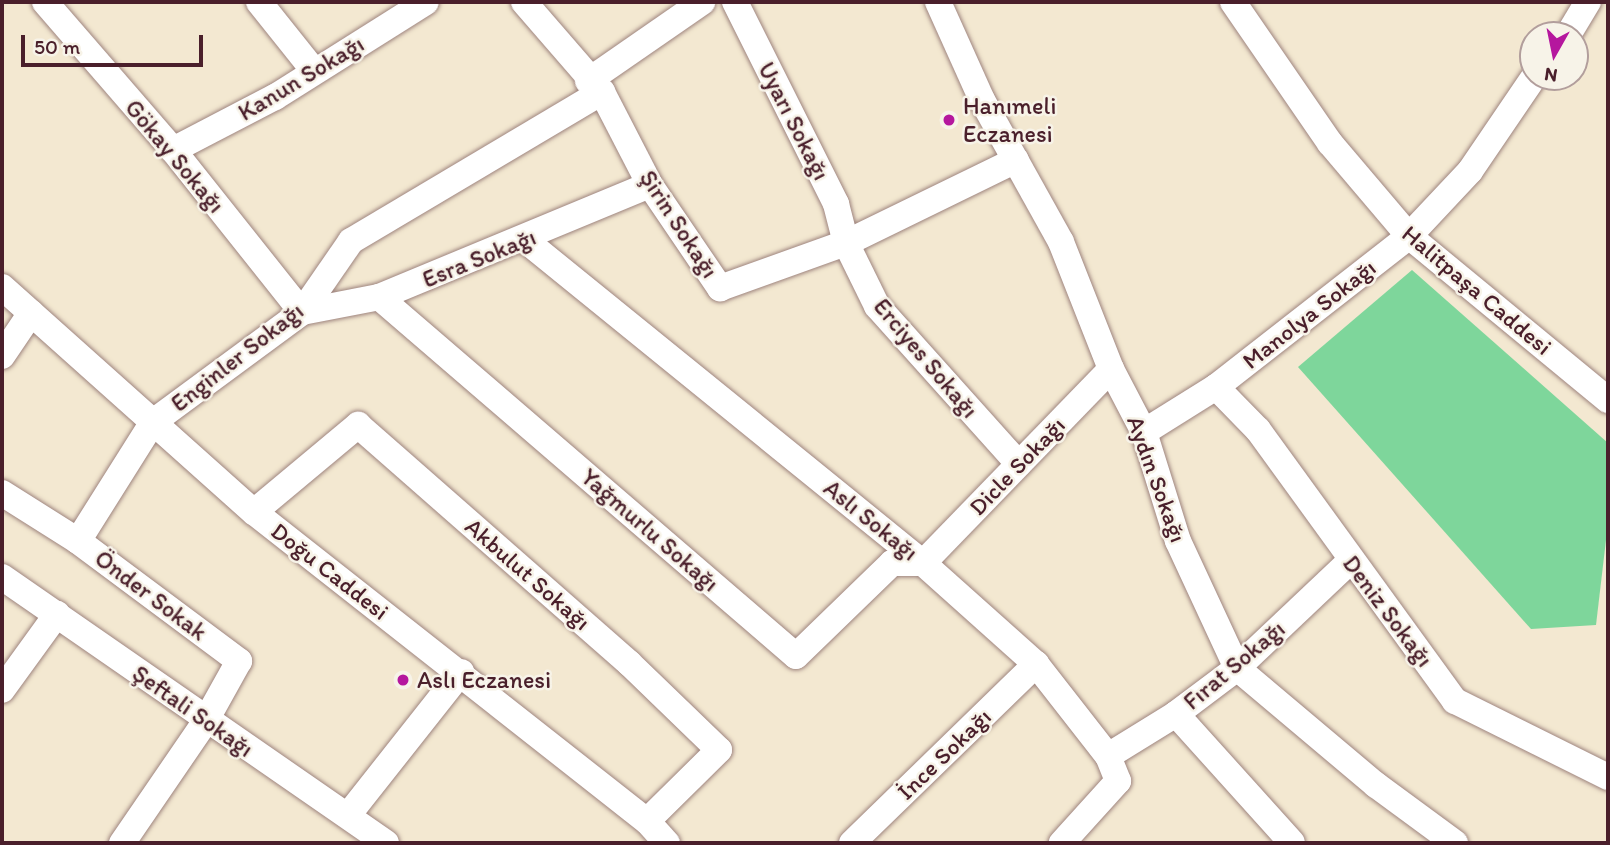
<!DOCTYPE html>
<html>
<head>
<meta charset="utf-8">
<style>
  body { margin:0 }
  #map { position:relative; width:1610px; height:845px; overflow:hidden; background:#f3e8d1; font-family:Itim,sans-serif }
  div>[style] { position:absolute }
  .green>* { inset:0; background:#7ed69b }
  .roads { filter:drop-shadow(0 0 2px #9e847e) drop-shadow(0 0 2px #9e847e) }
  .minor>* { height:26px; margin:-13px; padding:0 13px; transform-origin:13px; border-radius:13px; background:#fff }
  .dots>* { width:19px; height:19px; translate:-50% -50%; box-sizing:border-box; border:4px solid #f7f3e8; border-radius:50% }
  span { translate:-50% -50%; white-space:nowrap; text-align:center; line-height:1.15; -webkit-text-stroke:5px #f7f3e8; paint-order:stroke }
  .street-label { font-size:24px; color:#4a1f2b }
  .poi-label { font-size:24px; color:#4a1f2b }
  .left { translate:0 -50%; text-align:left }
  .frame { position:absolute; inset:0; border:4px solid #4a1f2b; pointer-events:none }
  .north { position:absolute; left:1519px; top:21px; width:70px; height:70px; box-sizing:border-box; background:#f7f3e8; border:2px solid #b29e9c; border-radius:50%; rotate:189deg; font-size:19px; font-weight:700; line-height:28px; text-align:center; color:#4a1f2b }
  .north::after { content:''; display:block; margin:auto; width:24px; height:32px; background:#b5179e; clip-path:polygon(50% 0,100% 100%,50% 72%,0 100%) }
  .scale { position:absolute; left:21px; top:35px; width:182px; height:32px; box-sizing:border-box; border:4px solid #4a1f2b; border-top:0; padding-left:9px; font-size:21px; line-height:24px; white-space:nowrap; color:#4a1f2b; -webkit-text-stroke:5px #f7f3e8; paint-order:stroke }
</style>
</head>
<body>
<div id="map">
  <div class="green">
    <i style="clip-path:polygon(1412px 270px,1608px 443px,1608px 523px,1596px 625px,1531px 629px,1298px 367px)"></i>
  </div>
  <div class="roads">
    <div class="minor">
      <i style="left:45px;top:2px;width:196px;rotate:49.1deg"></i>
      <i style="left:173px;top:150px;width:207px;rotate:51.5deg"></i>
      <i style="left:302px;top:312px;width:78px;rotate:-11deg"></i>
      <i style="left:379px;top:297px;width:293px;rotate:-22.5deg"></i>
      <i style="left:259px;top:2px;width:88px;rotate:51.4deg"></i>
      <i style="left:524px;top:2px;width:119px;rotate:49.1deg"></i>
      <i style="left:602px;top:92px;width:105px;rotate:62.7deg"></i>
      <i style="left:650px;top:185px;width:125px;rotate:55.8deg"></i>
      <i style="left:720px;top:288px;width:134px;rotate:-19.7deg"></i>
      <i style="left:846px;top:243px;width:189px;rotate:-26deg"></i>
      <i style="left:735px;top:2px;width:226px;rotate:63.4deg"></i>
      <i style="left:836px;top:204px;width:40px;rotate:75.6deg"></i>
      <i style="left:846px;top:243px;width:70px;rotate:63.8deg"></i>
      <i style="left:877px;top:306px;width:212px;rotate:48.1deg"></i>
      <i style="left:938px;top:2px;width:107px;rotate:65.8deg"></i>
      <i style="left:982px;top:100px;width:162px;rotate:60.9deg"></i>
      <i style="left:1061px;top:242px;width:136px;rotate:68.5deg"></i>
      <i style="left:1111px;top:369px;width:71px;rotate:62.4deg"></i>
      <i style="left:1144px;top:432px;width:114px;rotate:72.7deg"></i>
      <i style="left:1178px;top:541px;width:140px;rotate:65.1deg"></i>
      <i style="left:1237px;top:668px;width:182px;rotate:40.1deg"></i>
      <i style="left:1376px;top:785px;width:98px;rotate:36.3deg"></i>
      <i style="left:1233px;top:2px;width:171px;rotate:55.5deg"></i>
      <i style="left:1330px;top:143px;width:122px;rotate:49.7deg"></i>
      <i style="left:1409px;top:236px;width:258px;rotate:39.5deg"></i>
      <i style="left:1568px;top:35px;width:39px;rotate:-59deg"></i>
      <i style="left:588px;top:81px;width:139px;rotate:-34.7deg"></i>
      <i style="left:173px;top:150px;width:115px;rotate:-27.5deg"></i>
      <i style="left:275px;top:97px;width:178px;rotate:-32.2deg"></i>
      <i style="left:525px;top:240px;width:513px;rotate:39.06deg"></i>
      <i style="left:923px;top:563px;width:152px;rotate:41.8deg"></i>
      <i style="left:1036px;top:664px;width:117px;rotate:52deg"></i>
      <i style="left:1108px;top:756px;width:27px;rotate:68deg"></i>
      <i style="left:1118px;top:781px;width:84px;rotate:132.1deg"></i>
      <i style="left:2px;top:287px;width:338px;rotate:41.8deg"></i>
      <i style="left:254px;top:512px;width:500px;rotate:38.2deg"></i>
      <i style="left:647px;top:821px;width:30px;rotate:48deg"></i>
      <i style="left:379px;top:297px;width:550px;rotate:40.73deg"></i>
      <i style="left:796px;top:656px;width:134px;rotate:-44.1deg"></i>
      <i style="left:892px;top:563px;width:31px"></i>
      <i style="left:923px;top:563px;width:270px;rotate:-45.9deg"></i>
      <i style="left:2px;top:356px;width:52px;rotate:-56deg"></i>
      <i style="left:1216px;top:387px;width:60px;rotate:45.7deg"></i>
      <i style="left:1258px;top:430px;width:335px;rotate:54deg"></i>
      <i style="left:1455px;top:701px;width:171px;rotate:26.4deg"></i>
      <i style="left:1144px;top:432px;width:85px;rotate:-32deg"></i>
      <i style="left:1216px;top:387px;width:245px;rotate:-38deg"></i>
      <i style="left:1409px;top:236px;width:89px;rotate:-46.8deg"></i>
      <i style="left:1470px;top:171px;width:114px;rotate:-55.8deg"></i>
      <i style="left:2px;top:493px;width:90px;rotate:32.3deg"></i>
      <i style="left:78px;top:541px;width:201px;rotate:36.7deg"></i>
      <i style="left:239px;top:661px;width:70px;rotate:119.1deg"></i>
      <i style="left:205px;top:722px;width:147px;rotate:124.4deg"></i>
      <i style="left:254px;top:512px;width:136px;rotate:-39.9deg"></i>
      <i style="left:358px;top:425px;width:361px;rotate:41.3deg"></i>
      <i style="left:629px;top:663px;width:125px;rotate:44deg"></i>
      <i style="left:719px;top:750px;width:101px;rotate:135.4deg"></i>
      <i style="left:78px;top:541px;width:141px;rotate:-57.8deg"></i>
      <i style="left:153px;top:422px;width:185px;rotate:-36.4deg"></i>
      <i style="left:302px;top:312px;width:86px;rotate:-55.4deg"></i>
      <i style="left:351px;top:241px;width:292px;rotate:-30.7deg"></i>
      <i style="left:2px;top:577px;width:467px;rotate:34.7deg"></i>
      <i style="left:2px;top:690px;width:94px;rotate:-54.1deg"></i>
      <i style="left:1176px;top:714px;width:173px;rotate:48deg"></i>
      <i style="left:1108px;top:756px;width:80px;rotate:-31.7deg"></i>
      <i style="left:1176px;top:714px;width:76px;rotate:-37deg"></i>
      <i style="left:1237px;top:668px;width:156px;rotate:-43.4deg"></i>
      <i style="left:349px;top:814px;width:181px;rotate:-51.7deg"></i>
      <i style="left:852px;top:843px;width:257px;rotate:-44.2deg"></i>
    </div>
  </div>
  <div class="dots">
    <i style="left:949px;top:120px;background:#b5179e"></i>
    <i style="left:403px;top:680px;background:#b5179e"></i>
  </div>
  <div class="street-label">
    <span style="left:301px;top:78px;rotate:-31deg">Kanun Sokağı</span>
    <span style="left:794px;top:121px;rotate:63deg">Uyarı Sokağı</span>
    <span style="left:175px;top:156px;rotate:50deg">Gökay Sokağı</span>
    <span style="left:679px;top:224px;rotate:57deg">Şirin Sokağı</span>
    <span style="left:479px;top:258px;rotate:-22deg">Esra Sokağı</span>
    <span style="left:1477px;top:290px;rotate:40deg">Halitpaşa Caddesi</span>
    <span style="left:1309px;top:314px;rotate:-38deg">Manolya Sokağı</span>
    <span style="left:237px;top:357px;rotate:-38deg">Enginler Sokağı</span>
    <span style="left:926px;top:358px;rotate:50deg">Erciyes Sokağı</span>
    <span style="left:1017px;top:466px;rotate:-46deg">Dicle Sokağı</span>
    <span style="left:1157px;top:479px;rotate:70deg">Aydın Sokağı</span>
    <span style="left:871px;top:520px;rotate:39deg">Aslı Sokağı</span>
    <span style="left:650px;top:530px;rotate:41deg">Yağmurlu Sokağı</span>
    <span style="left:330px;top:571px;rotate:38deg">Doğu Caddesi</span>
    <span style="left:528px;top:574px;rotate:41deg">Akbulut Sokağı</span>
    <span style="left:151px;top:595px;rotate:37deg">Önder Sokak</span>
    <span style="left:1388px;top:611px;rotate:53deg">Deniz Sokağı</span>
    <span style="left:1234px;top:665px;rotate:-40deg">Fırat Sokağı</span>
    <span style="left:193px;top:711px;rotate:35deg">Şeftali Sokağı</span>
    <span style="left:944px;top:754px;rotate:-44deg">İnce Sokağı</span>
  </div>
  <div class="poi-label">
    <span class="left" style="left:963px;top:120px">Hanımeli<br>Eczanesi</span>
    <span class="left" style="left:417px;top:680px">Aslı Eczanesi</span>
  </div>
  <div class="frame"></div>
  <div class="north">N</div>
  <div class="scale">50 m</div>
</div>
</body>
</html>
